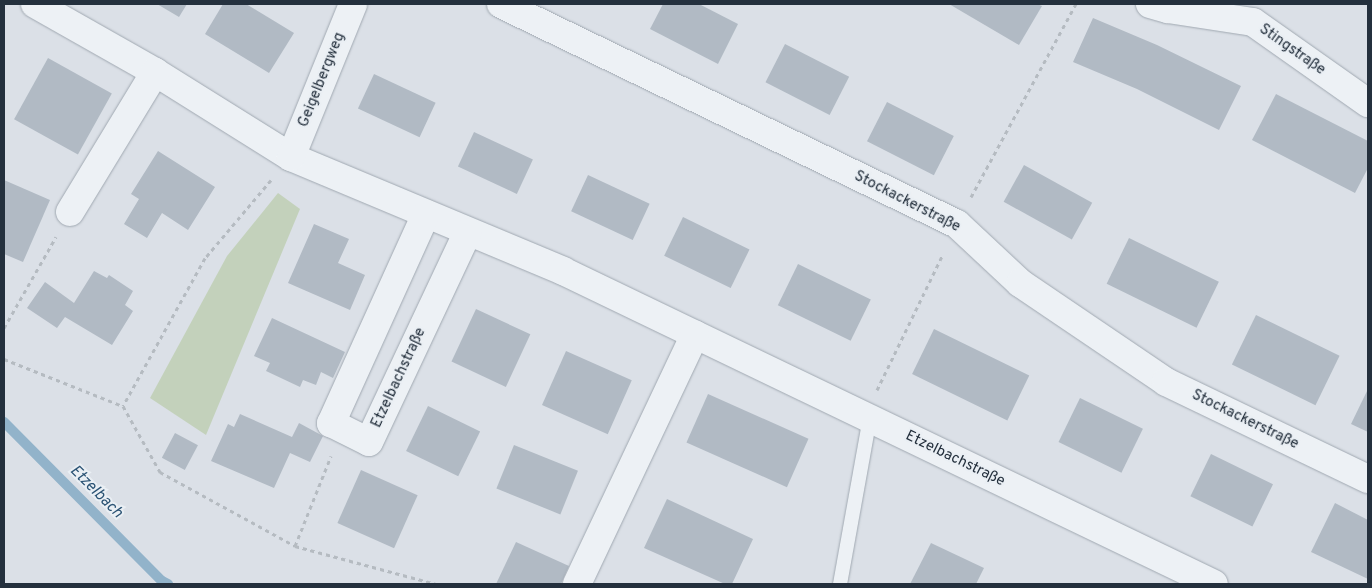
<!DOCTYPE html>
<html>
<head>
<meta charset="utf-8">
<style>
  body { margin:0 }
  #map { position:relative; width:1372px; height:588px; overflow:hidden; background:#dbe0e7; font-family:Overpass,sans-serif }
  div>[style] { position:absolute }
  .green>* { inset:0; background:#c3d1bb }
  .stream>* { height:10px; margin:-5px; padding:0 5px; transform-origin:5px; border-radius:5px; background:#92b3ca }
  .building>* { inset:0; background:#b1bac4; transform-origin:0 0 }
  .path>* { height:3px; margin-top:-1.5px; transform-origin:0; background:repeating-linear-gradient(90deg,#b5bbc1 0 4px,transparent 0 8px) }
  .roads { filter:drop-shadow(0 0 1px #a0a8b1) drop-shadow(0 0 1px #a0a8b1) }
  .lane>* { height:14px; margin:-7px; padding:0 7px; transform-origin:7px; border-radius:7px; background:#edf1f5 }
  .street>* { height:28px; margin:-14px; padding:0 14px; transform-origin:14px; border-radius:14px; background:#edf1f5 }
  span { translate:-50% -50%; white-space:nowrap; text-align:center; line-height:1.15; -webkit-text-stroke:4px #eaeff4; paint-order:stroke }
  .street-label { font-size:15px; color:#24303d }
  .water-label { font-size:16px; color:#2b5374; font-style:italic }
  .frame { position:absolute; inset:0; border:5px solid #24303d; pointer-events:none }
</style>
</head>
<body>
<div id="map">
  <div class="green">
    <i style="clip-path:polygon(278px 193px,300px 209px,206px 435px,150px 398px,227px 256px)"></i>
  </div>
  <div class="stream">
    <i style="left:4px;top:422px;width:224px;rotate:45.2deg"></i>
    <i style="left:162px;top:581px;width:7px;rotate:27deg"></i>
  </div>
  <div class="building">
    <i style="clip-path:polygon(157px 4px,187px 4px,179px 17px)"></i>
    <i style="clip-path:polygon(223px 4px,246px 4px,294px 33px,269px 73px,205px 34px)"></i>
    <i style="clip-path:polygon(663px 4px,699px 4px,738px 24px,718px 64px,650px 29px)"></i>
    <i style="clip-path:polygon(949px 4px,1037px 4px,1042px 6px,1019px 45px)"></i>
    <i style="clip-path:polygon(1093px 18px,1157px 45px,1241px 86px,1219px 130px,1137px 89px,1073px 62px)"></i>
    <i style="left:785px;top:44px;width:72px;height:43px;rotate:27deg"></i>
    <i style="left:48px;top:58px;width:73px;height:70px;rotate:29deg"></i>
    <i style="left:374px;top:74px;width:68px;height:38px;rotate:25deg"></i>
    <i style="clip-path:polygon(1276px 94px,1368px 141px,1368px 168px,1355px 193px,1252px 140px)"></i>
    <i style="left:887px;top:102px;width:75px;height:44px;rotate:27deg"></i>
    <i style="left:474px;top:132px;width:65px;height:38px;rotate:25deg"></i>
    <i style="clip-path:polygon(158px 151px,215px 187px,188px 230px,162px 213px,147px 238px,124px 224px,139px 199px,131px 194px)"></i>
    <i style="left:1024px;top:165px;width:78px;height:42px;rotate:29deg"></i>
    <i style="left:588px;top:175px;width:68px;height:40px;rotate:25deg"></i>
    <i style="clip-path:polygon(4px 180px,50px 200px,23px 262px,4px 254px)"></i>
    <i style="left:683px;top:217px;width:74px;height:43px;rotate:26deg"></i>
    <i style="clip-path:polygon(314px 224px,349px 239px,338px 263px,365px 275px,350px 310px,288px 283px)"></i>
    <i style="left:1129px;top:238px;width:100px;height:51px;rotate:26deg"></i>
    <i style="left:798px;top:264px;width:81px;height:46px;rotate:26deg"></i>
    <i style="clip-path:polygon(94px 271px,107px 278px,109px 275px,133px 291px,125px 305px,133px 311px,112px 345px,65px 317px,57px 328px,27px 308px,45px 282px,74px 303px)"></i>
    <i style="left:476px;top:309px;width:60px;height:58px;rotate:25deg"></i>
    <i style="left:1256px;top:315px;width:93px;height:55px;rotate:26deg"></i>
    <i style="clip-path:polygon(272px 318px,345px 352px,333px 378px,321px 372px,316px 385px,303px 380px,300px 387px,266px 371px,270px 363px,254px 356px)"></i>
    <i style="left:934px;top:329px;width:106px;height:50px;rotate:26deg"></i>
    <i style="left:566px;top:351px;width:72px;height:59px;rotate:24deg"></i>
    <i style="clip-path:polygon(1368px 389px,1368px 432px,1351px 424px)"></i>
    <i style="left:708px;top:394px;width:110px;height:53px;rotate:24deg"></i>
    <i style="left:1080px;top:398px;width:70px;height:49px;rotate:26deg"></i>
    <i style="left:428px;top:406px;width:58px;height:50px;rotate:26deg"></i>
    <i style="clip-path:polygon(240px 414px,292px 437px,299px 423px,323px 436px,310px 462px,290px 453px,274px 488px,211px 461px,228px 424px,234px 427px)"></i>
    <i style="left:175px;top:433px;width:26px;height:28px;rotate:28deg"></i>
    <i style="left:514px;top:445px;width:69px;height:47px;rotate:22deg"></i>
    <i style="left:1211px;top:454px;width:69px;height:47px;rotate:26deg"></i>
    <i style="left:361px;top:470px;width:62px;height:58px;rotate:24deg"></i>
    <i style="clip-path:polygon(667px 499px,753px 539px,732px 584px,725px 584px,644px 548px)"></i>
    <i style="clip-path:polygon(1335px 503px,1368px 520px,1368px 579px,1311px 552px)"></i>
    <i style="clip-path:polygon(516px 542px,569px 566px,561px 584px,496px 584px)"></i>
    <i style="clip-path:polygon(931px 543px,984px 568px,976px 584px,910px 584px)"></i>
  </div>
  <div class="path">
    <i style="left:271px;top:180px;width:102px;rotate:130.2deg"></i>
    <i style="left:205px;top:258px;width:169px;rotate:119deg"></i>
    <i style="left:123px;top:406px;width:76px;rotate:60.7deg"></i>
    <i style="left:160px;top:472px;width:154px;rotate:28.7deg"></i>
    <i style="left:295px;top:546px;width:146px;rotate:15.1deg"></i>
    <i style="left:971px;top:197px;width:220px;rotate:-61.5deg"></i>
    <i style="left:4px;top:328px;width:105px;rotate:-60.3deg"></i>
    <i style="left:4px;top:359px;width:128px;rotate:21.6deg"></i>
    <i style="left:877px;top:390px;width:151px;rotate:-64.1deg"></i>
    <i style="left:295px;top:546px;width:97px;rotate:-68.2deg"></i>
  </div>
  <div class="roads">
    <div class="lane">
      <i style="left:840px;top:584px;width:169px;rotate:-79.8deg"></i>
    </div>
    <div class="street">
      <i style="left:35px;top:4px;width:138px;rotate:29.5deg"></i>
      <i style="left:155px;top:72px;width:160px;rotate:32deg"></i>
      <i style="left:291px;top:157px;width:295px;rotate:22.7deg"></i>
      <i style="left:563px;top:271px;width:722px;rotate:25.68deg"></i>
      <i style="left:501px;top:4px;width:506px;rotate:25.76deg"></i>
      <i style="left:957px;top:224px;width:86px;rotate:43.1deg"></i>
      <i style="left:1020px;top:283px;width:176px;rotate:34.1deg"></i>
      <i style="left:1166px;top:382px;width:224px;rotate:25.7deg"></i>
      <i style="left:1150px;top:4px;width:19px;rotate:16deg"></i>
      <i style="left:1168px;top:9px;width:86px;rotate:8.7deg"></i>
      <i style="left:1253px;top:22px;width:141px;rotate:35.2deg"></i>
      <i style="left:291px;top:157px;width:165px;rotate:-67.9deg"></i>
      <i style="left:70px;top:212px;width:164px;rotate:-58.7deg"></i>
      <i style="left:426px;top:214px;width:230px;rotate:114.4deg"></i>
      <i style="left:331px;top:423px;width:42px;rotate:26.6deg"></i>
      <i style="left:369px;top:442px;width:232px;rotate:-64.8deg"></i>
      <i style="left:577px;top:584px;width:276px;rotate:-64.7deg"></i>
    </div>
  </div>
  <div class="street-label">
    <span style="left:1292px;top:50px;rotate:35deg">Stingstraße</span>
    <span style="left:322px;top:80px;rotate:-68deg">Geigelbergweg</span>
    <span style="left:907px;top:202px;rotate:27deg">Stockackerstraße</span>
    <span style="left:399px;top:378px;rotate:-65deg">Etzelbachstraße</span>
    <span style="left:1245px;top:420px;rotate:26deg">Stockackerstraße</span>
    <span style="left:955px;top:459px;rotate:26deg">Etzelbachstraße</span>
  </div>
  <div class="water-label">
    <span style="left:96px;top:492px;rotate:45deg">Etzelbach</span>
  </div>
  <div class="frame"></div>
</div>
</body>
</html>
